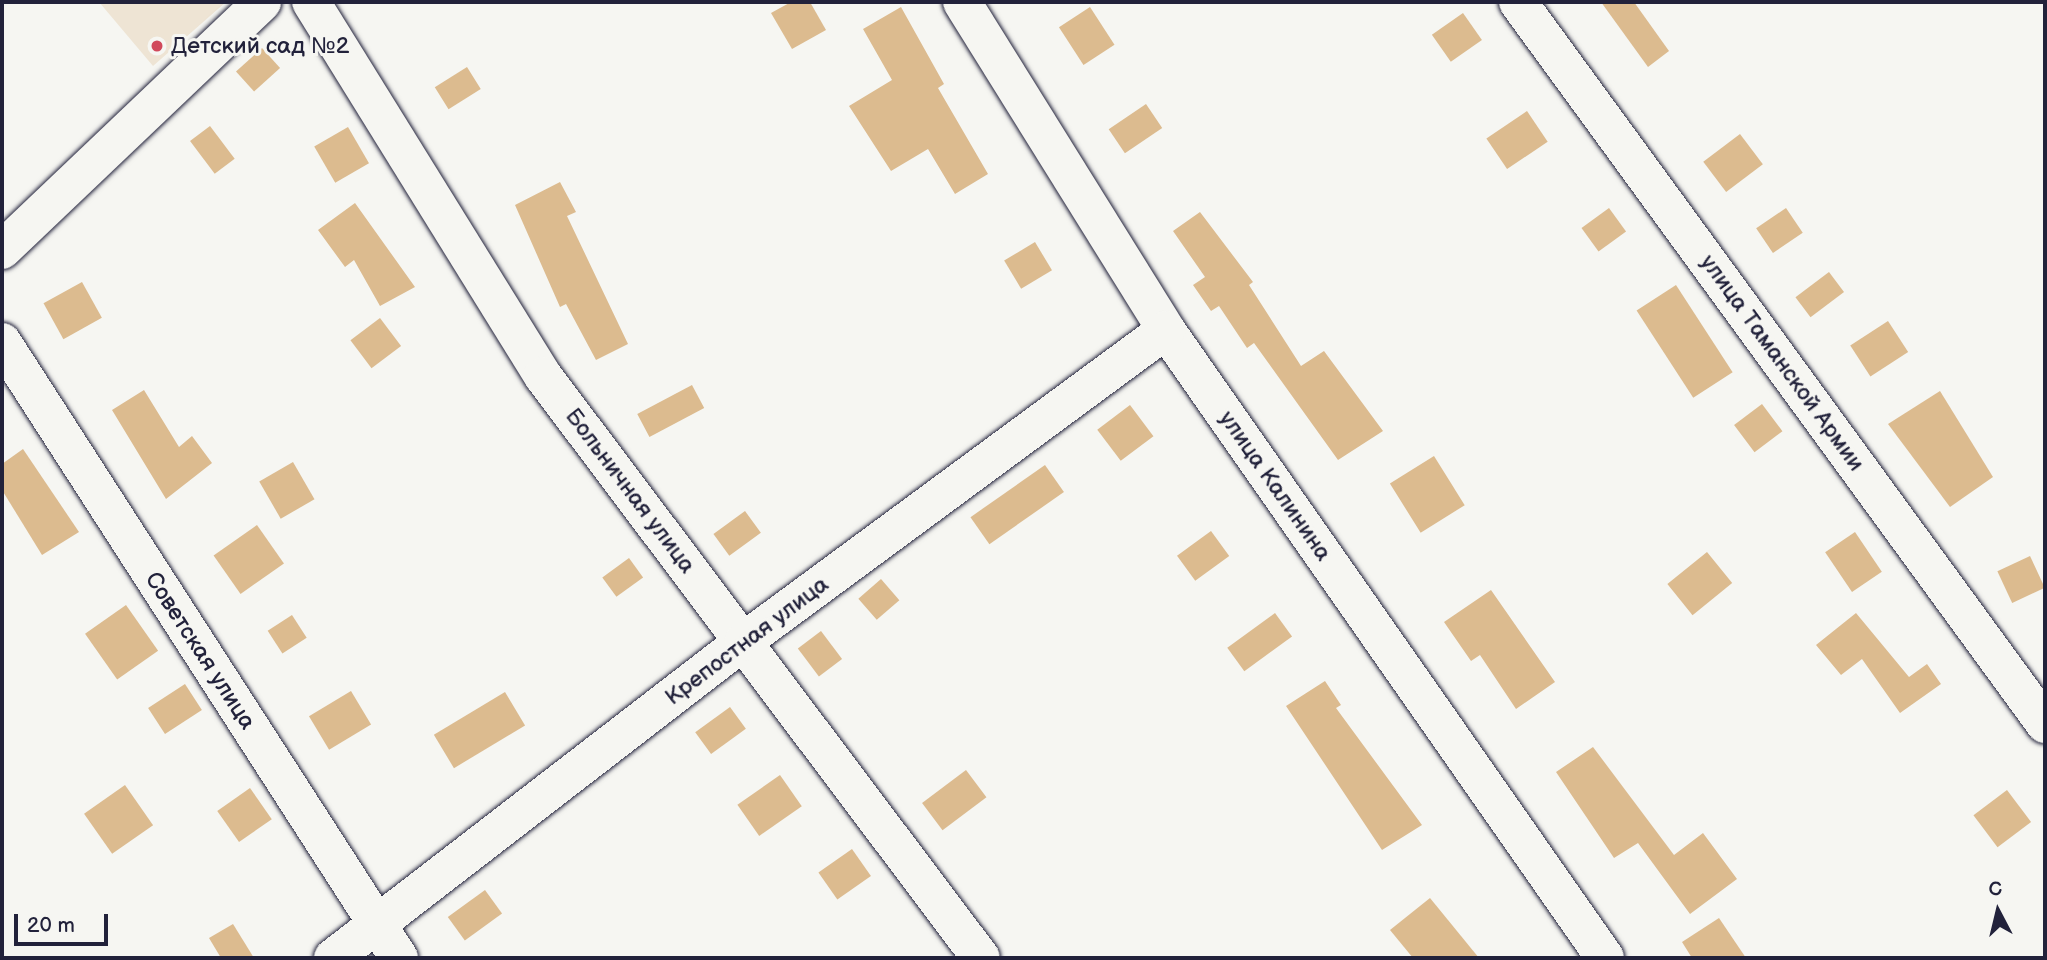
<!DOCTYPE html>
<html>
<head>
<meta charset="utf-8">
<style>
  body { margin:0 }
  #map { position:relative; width:2047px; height:960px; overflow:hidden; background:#f6f6f2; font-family:"Balsamiq Sans",sans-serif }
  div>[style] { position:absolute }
  .built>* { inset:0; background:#eee4d4 }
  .building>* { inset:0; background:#dcbb8f; transform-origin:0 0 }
  .roads { filter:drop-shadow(0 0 2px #22223b) drop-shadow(0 0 2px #22223b) }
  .minor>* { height:38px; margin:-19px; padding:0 19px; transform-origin:19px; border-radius:19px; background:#f6f6f2 }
  .dots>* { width:19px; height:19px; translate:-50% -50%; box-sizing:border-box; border:4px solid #f6f6f2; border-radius:50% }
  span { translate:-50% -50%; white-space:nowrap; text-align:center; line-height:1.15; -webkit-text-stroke:6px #f6f6f2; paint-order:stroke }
  .poi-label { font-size:23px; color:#22223b }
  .left { translate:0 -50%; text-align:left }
  .street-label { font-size:23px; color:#22223b }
  .frame { position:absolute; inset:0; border:4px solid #22223b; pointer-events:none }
  .north { position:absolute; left:1963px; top:876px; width:70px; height:70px; -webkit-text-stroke:5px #f6f6f2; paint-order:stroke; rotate:353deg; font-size:19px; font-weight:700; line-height:28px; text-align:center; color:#22223b }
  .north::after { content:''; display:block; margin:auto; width:24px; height:32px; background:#22223b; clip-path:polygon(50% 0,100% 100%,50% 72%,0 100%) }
  .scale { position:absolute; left:14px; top:914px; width:94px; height:32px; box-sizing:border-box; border:4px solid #22223b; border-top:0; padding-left:9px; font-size:21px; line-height:24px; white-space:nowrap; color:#22223b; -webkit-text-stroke:5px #f6f6f2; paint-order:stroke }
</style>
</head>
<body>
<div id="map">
  <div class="built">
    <i style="clip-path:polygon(99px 2px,226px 2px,153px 66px)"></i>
  </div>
  <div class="building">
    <i style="clip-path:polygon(791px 2px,810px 2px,826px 30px,792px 49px,771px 13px)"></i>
    <i style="clip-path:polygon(1601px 2px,1634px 2px,1669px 51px,1648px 67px)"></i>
    <i style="clip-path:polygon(901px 7px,944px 84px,938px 88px,988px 174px,955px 194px,928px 149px,891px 171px,849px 106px,892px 80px,863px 29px)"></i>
    <i style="left:1090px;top:7px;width:45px;height:37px;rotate:57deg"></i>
    <i style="left:1463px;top:13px;width:33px;height:38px;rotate:55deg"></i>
    <i style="left:262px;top:48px;width:27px;height:35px;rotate:48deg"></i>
    <i style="left:467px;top:67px;width:26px;height:38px;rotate:58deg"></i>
    <i style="left:1146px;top:104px;width:29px;height:45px;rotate:56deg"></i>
    <i style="left:1527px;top:111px;width:37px;height:49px;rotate:56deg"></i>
    <i style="left:210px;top:126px;width:41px;height:25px;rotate:53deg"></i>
    <i style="left:348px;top:127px;width:42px;height:39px;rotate:60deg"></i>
    <i style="left:1740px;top:134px;width:38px;height:46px;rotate:53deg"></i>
    <i style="clip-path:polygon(560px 182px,576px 212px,567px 216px,628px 344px,596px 360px,566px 304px,560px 307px,515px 205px)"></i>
    <i style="clip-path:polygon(355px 203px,415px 287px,380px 306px,354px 260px,345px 267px,318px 230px)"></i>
    <i style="left:1609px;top:208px;width:29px;height:34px;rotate:54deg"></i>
    <i style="left:1786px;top:208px;width:30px;height:36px;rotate:56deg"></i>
    <i style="clip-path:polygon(1200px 212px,1253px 282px,1249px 285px,1301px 366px,1324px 351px,1383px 431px,1338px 460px,1254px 343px,1247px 348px,1219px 306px,1211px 311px,1193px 285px,1205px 277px,1173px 231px)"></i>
    <i style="left:1035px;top:242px;width:33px;height:36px;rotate:59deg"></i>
    <i style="left:1829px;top:272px;width:25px;height:42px;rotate:53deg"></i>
    <i style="left:82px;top:282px;width:41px;height:44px;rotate:61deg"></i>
    <i style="left:1676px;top:285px;width:104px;height:47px;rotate:57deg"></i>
    <i style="left:380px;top:318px;width:35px;height:37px;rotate:53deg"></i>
    <i style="left:1888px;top:321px;width:37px;height:45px;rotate:57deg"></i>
    <i style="left:692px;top:385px;width:26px;height:62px;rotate:62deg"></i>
    <i style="clip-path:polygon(144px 390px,179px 447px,192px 436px,212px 463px,166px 499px,112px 410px)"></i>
    <i style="clip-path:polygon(1940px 391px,1993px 477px,1950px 507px,1888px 424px)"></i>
    <i style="left:1762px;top:404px;width:34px;height:35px;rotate:53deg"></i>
    <i style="left:1130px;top:405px;width:39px;height:41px;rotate:53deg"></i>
    <i style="clip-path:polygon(23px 449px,79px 532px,42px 555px,2px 490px,2px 464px)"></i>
    <i style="left:1434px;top:456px;width:58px;height:52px;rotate:58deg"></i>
    <i style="left:293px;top:462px;width:43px;height:39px;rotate:60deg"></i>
    <i style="left:1045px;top:465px;width:33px;height:91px;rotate:55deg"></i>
    <i style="left:745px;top:511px;width:27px;height:39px;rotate:54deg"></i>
    <i style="left:257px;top:525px;width:47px;height:53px;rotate:55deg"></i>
    <i style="left:1211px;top:531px;width:31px;height:42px;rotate:54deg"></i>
    <i style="left:1855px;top:532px;width:48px;height:36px;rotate:56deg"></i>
    <i style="left:1707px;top:552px;width:40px;height:51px;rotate:51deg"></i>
    <i style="left:2030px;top:556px;width:35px;height:36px;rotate:65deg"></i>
    <i style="left:629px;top:558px;width:24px;height:33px;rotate:54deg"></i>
    <i style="left:881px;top:579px;width:28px;height:30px;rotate:49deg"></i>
    <i style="clip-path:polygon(1491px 590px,1555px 682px,1516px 709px,1480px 655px,1471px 661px,1444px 622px)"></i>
    <i style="left:126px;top:605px;width:56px;height:50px;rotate:55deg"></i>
    <i style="left:1275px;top:613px;width:29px;height:59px;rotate:54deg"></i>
    <i style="clip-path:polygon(1856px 613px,1909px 677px,1927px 664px,1941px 684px,1900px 713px,1862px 659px,1841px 675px,1816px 645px)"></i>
    <i style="left:292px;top:615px;width:27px;height:29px;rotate:57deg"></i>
    <i style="left:821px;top:631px;width:35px;height:29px;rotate:53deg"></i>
    <i style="clip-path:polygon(1325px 681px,1341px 705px,1336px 708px,1422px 825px,1382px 850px,1286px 706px)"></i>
    <i style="left:185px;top:684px;width:31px;height:44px;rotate:57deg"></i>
    <i style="left:351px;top:691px;width:39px;height:49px;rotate:59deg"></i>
    <i style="left:505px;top:692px;width:39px;height:83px;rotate:59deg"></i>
    <i style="left:730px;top:707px;width:27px;height:43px;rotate:54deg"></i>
    <i style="clip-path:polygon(1593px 747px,1674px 855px,1703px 833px,1737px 879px,1690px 914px,1638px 843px,1614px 858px,1556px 772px)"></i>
    <i style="left:966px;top:770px;width:34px;height:55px;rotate:53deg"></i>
    <i style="left:780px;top:775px;width:38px;height:52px;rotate:55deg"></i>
    <i style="left:125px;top:785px;width:49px;height:50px;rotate:55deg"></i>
    <i style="left:250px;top:788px;width:38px;height:40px;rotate:55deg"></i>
    <i style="left:2007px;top:790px;width:40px;height:42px;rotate:53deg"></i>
    <i style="left:852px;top:849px;width:33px;height:41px;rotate:55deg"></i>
    <i style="left:485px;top:890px;width:29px;height:46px;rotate:54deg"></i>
    <i style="clip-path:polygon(1430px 898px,1479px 958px,1413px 958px,1390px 930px)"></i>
    <i style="clip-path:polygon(1719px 918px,1746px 958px,1692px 958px,1682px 942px)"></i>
    <i style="clip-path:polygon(233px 924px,254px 958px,221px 958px,209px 938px)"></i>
  </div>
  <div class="roads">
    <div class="minor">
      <i style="left:311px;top:2px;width:440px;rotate:58.2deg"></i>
      <i style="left:543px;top:376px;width:728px;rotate:53.04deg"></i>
      <i style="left:962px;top:2px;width:386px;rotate:58.1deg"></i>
      <i style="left:1166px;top:330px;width:766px;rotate:55.04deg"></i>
      <i style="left:1518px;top:2px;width:894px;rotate:53.87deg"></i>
      <i style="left:2px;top:250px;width:359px;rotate:-43.6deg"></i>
      <i style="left:2px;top:342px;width:733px;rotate:57.2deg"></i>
      <i style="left:333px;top:958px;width:519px;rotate:-37.64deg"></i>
      <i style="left:744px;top:641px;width:524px;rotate:-36.39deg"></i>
    </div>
  </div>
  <div class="dots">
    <i style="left:157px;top:46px;background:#d1495b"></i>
  </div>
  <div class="poi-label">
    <span class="left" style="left:171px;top:46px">Детский сад №2</span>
  </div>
  <div class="street-label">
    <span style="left:1782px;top:363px;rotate:54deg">улица Таманской Армии</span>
    <span style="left:1275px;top:486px;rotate:55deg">улица Калинина</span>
    <span style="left:630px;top:491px;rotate:53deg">Больничная улица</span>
    <span style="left:747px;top:641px;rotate:-37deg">Крепостная улица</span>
    <span style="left:200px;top:651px;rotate:57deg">Советская улица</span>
  </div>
  <div class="frame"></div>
  <div class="north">С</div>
  <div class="scale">20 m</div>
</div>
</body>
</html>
